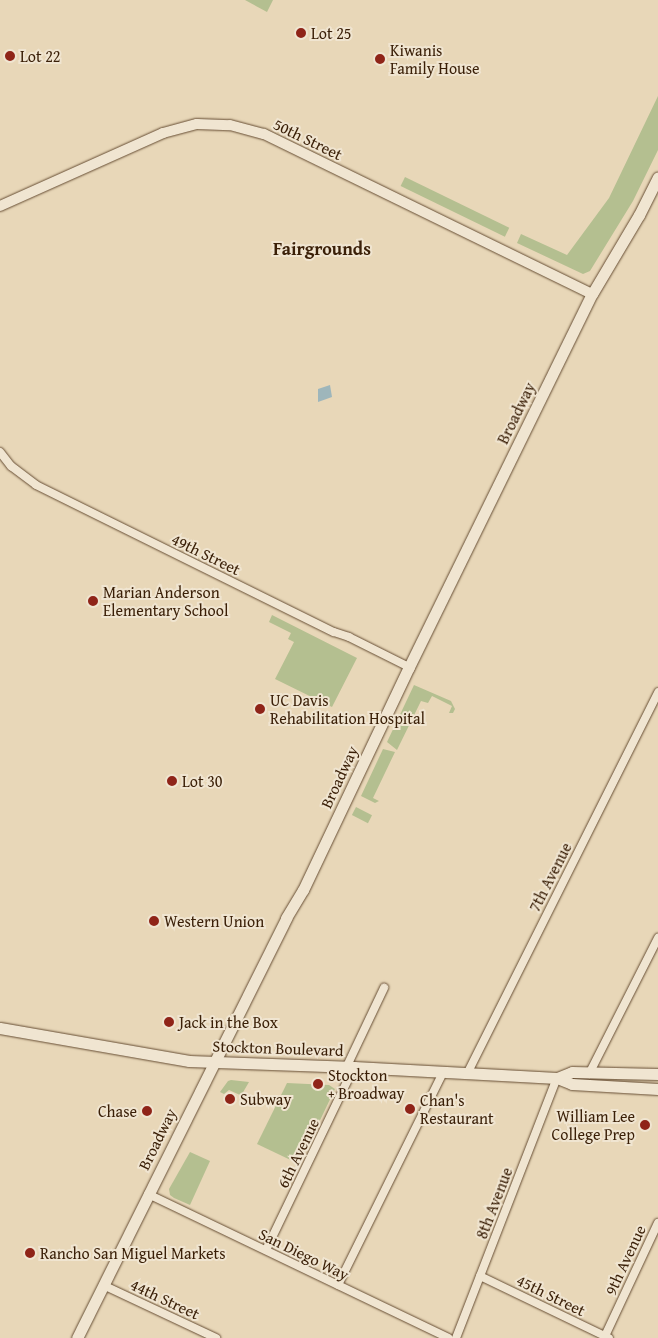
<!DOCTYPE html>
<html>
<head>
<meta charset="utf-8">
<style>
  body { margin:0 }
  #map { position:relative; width:658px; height:1338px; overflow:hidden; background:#e8d7b8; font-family:"Gentium Book Plus",serif }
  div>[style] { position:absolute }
  .green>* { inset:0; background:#b4bf90; transform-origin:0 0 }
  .water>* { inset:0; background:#9eb6bb }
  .roads { filter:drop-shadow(0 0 1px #664d33) drop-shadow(0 0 1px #664d33) }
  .minor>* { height:8px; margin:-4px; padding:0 4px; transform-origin:4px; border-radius:4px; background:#f0e5d1 }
  .tertiary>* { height:10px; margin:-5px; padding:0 5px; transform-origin:5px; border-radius:5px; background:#f0e5d1 }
  .secondary>* { height:11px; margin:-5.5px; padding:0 5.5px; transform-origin:5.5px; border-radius:5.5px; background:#f0e5d1 }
  .dots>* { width:14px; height:14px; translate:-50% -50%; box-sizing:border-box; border:2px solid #f0e5d1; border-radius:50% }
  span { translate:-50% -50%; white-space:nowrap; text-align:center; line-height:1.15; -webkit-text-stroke:4px #f0e5d1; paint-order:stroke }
  .poi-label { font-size:16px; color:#3a1f07 }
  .left { translate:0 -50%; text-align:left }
  .right { translate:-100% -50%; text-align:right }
  .street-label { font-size:16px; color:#3a1f07 }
  .neighbourhood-label { font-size:18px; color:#3a1f07; font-weight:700 }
</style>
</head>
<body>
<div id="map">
  <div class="green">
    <i style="clip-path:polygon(245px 0,273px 0,267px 12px)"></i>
    <i style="clip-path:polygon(658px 96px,658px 150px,633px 201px,590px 271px,583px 274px,517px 243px,521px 234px,567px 255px,609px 198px)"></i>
    <i style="left:405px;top:177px;width:116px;height:10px;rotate:26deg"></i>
    <i style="clip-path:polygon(272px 615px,357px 658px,332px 707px,275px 679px,294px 642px,288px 639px,291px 633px,269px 622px)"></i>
    <i style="clip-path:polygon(414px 685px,451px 701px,455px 709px,453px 713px,449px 713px,452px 706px,432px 696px,428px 703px,421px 701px,397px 750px,387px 742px)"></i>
    <i style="clip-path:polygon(383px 749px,395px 752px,373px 798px,379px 801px,375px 803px,361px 796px)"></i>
    <i style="left:356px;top:807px;width:18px;height:9px;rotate:27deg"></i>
    <i style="clip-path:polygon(228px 1081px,231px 1080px,249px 1082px,242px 1094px,240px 1095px,229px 1090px,224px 1094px,220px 1092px)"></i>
    <i style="clip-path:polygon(287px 1083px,329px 1085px,335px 1089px,299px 1164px,257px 1144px)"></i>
    <i style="clip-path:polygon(190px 1152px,210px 1161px,190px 1205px,174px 1198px,170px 1195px,169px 1189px)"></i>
  </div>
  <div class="water">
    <i style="clip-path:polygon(330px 385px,332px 397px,318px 402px,318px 389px)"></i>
  </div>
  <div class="roads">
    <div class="minor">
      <i style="left:0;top:452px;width:18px;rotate:52deg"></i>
      <i style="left:11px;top:466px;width:31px;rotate:37deg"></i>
      <i style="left:36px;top:485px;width:332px;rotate:26.3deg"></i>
      <i style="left:334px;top:632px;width:16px;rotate:18deg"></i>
      <i style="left:349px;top:637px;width:67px;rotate:26.6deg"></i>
      <i style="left:346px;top:1068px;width:89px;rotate:-64.6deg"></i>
      <i style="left:467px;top:1074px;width:427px;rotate:-63.4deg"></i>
      <i style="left:589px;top:1074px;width:153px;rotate:-63.1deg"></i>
      <i style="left:148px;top:1194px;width:333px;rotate:25.6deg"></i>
      <i style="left:266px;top:1250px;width:203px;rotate:-64.3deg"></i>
      <i style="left:480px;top:1276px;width:143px;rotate:25.7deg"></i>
      <i style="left:103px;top:1285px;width:125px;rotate:25.1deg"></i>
      <i style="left:338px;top:1285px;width:237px;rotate:-63.7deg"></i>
      <i style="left:605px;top:1336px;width:125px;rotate:-64.9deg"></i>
      <i style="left:456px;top:1338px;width:279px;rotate:-68.8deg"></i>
    </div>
    <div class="tertiary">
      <i style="left:0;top:206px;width:179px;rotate:-24.1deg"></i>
      <i style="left:163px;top:133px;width:35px;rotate:-15deg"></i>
      <i style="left:197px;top:124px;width:33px;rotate:2deg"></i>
      <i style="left:230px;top:125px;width:35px;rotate:15deg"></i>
      <i style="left:264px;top:134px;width:365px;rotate:26deg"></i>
    </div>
    <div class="secondary">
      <i style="left:0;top:1028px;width:192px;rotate:9.9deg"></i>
      <i style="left:189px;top:1061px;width:165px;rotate:2.1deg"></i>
      <i style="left:354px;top:1067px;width:203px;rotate:3.1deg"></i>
      <i style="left:557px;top:1078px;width:16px;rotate:22deg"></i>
      <i style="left:572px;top:1084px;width:86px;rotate:3.3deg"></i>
      <i style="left:557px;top:1078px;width:16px;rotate:-22deg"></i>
      <i style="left:572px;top:1072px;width:86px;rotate:1.3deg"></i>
      <i style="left:77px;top:1338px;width:469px;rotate:-63.5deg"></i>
      <i style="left:286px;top:918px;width:33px;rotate:-59deg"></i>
      <i style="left:303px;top:890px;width:247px;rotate:-64.6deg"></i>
      <i style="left:409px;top:667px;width:415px;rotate:-63.9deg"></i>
      <i style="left:592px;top:294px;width:92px;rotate:-59.3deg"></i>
      <i style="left:639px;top:215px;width:42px;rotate:-63.4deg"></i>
    </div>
  </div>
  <div class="dots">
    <i style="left:301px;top:33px;background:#8f2418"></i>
    <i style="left:10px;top:56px;background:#8f2418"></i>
    <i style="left:380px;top:59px;background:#8f2418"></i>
    <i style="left:93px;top:601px;background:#8f2418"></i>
    <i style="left:260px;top:709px;background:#8f2418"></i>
    <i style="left:172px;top:781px;background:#8f2418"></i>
    <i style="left:154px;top:921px;background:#8f2418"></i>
    <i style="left:169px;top:1022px;background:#8f2418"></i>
    <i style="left:318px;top:1084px;background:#8f2418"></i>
    <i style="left:230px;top:1099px;background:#8f2418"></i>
    <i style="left:410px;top:1109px;background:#8f2418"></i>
    <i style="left:147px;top:1111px;background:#8f2418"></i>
    <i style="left:645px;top:1125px;background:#8f2418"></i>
    <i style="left:30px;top:1253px;background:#8f2418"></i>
  </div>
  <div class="poi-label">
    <span class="left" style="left:311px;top:33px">Lot 25</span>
    <span class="left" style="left:390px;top:59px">Kiwanis<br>Family House</span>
    <span class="left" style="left:20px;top:56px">Lot 22</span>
    <span class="left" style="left:103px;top:601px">Marian Anderson<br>Elementary School</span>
    <span class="left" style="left:270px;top:709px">UC Davis<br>Rehabilitation Hospital</span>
    <span class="left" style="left:182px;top:781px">Lot 30</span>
    <span class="left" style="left:164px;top:921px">Western Union</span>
    <span class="left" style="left:179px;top:1022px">Jack in the Box</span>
    <span class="left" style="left:328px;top:1084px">Stockton<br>+ Broadway</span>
    <span class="left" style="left:240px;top:1099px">Subway</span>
    <span class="left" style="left:420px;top:1109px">Chan's<br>Restaurant</span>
    <span class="right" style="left:137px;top:1111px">Chase</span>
    <span class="right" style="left:635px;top:1125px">William Lee<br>College Prep</span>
    <span class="left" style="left:40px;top:1253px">Rancho San Miguel Markets</span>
  </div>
  <div class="street-label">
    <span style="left:308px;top:139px;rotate:26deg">50th Street</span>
    <span style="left:516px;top:413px;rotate:-64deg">Broadway</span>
    <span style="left:206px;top:554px;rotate:26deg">49th Street</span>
    <span style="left:339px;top:777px;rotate:-65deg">Broadway</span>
    <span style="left:550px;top:877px;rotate:-63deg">7th Avenue</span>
    <span style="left:278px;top:1048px;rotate:2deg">Stockton Boulevard</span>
    <span style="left:157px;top:1139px;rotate:-64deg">Broadway</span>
    <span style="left:298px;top:1153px;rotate:-64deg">6th Avenue</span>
    <span style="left:494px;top:1203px;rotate:-69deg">8th Avenue</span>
    <span style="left:304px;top:1254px;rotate:26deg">San Diego Way</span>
    <span style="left:625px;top:1260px;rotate:-65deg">9th Avenue</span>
    <span style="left:551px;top:1295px;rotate:26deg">45th Street</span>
    <span style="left:165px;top:1299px;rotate:25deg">44th Street</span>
  </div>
  <div class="neighbourhood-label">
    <span style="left:322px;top:249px">Fairgrounds</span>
  </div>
</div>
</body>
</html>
